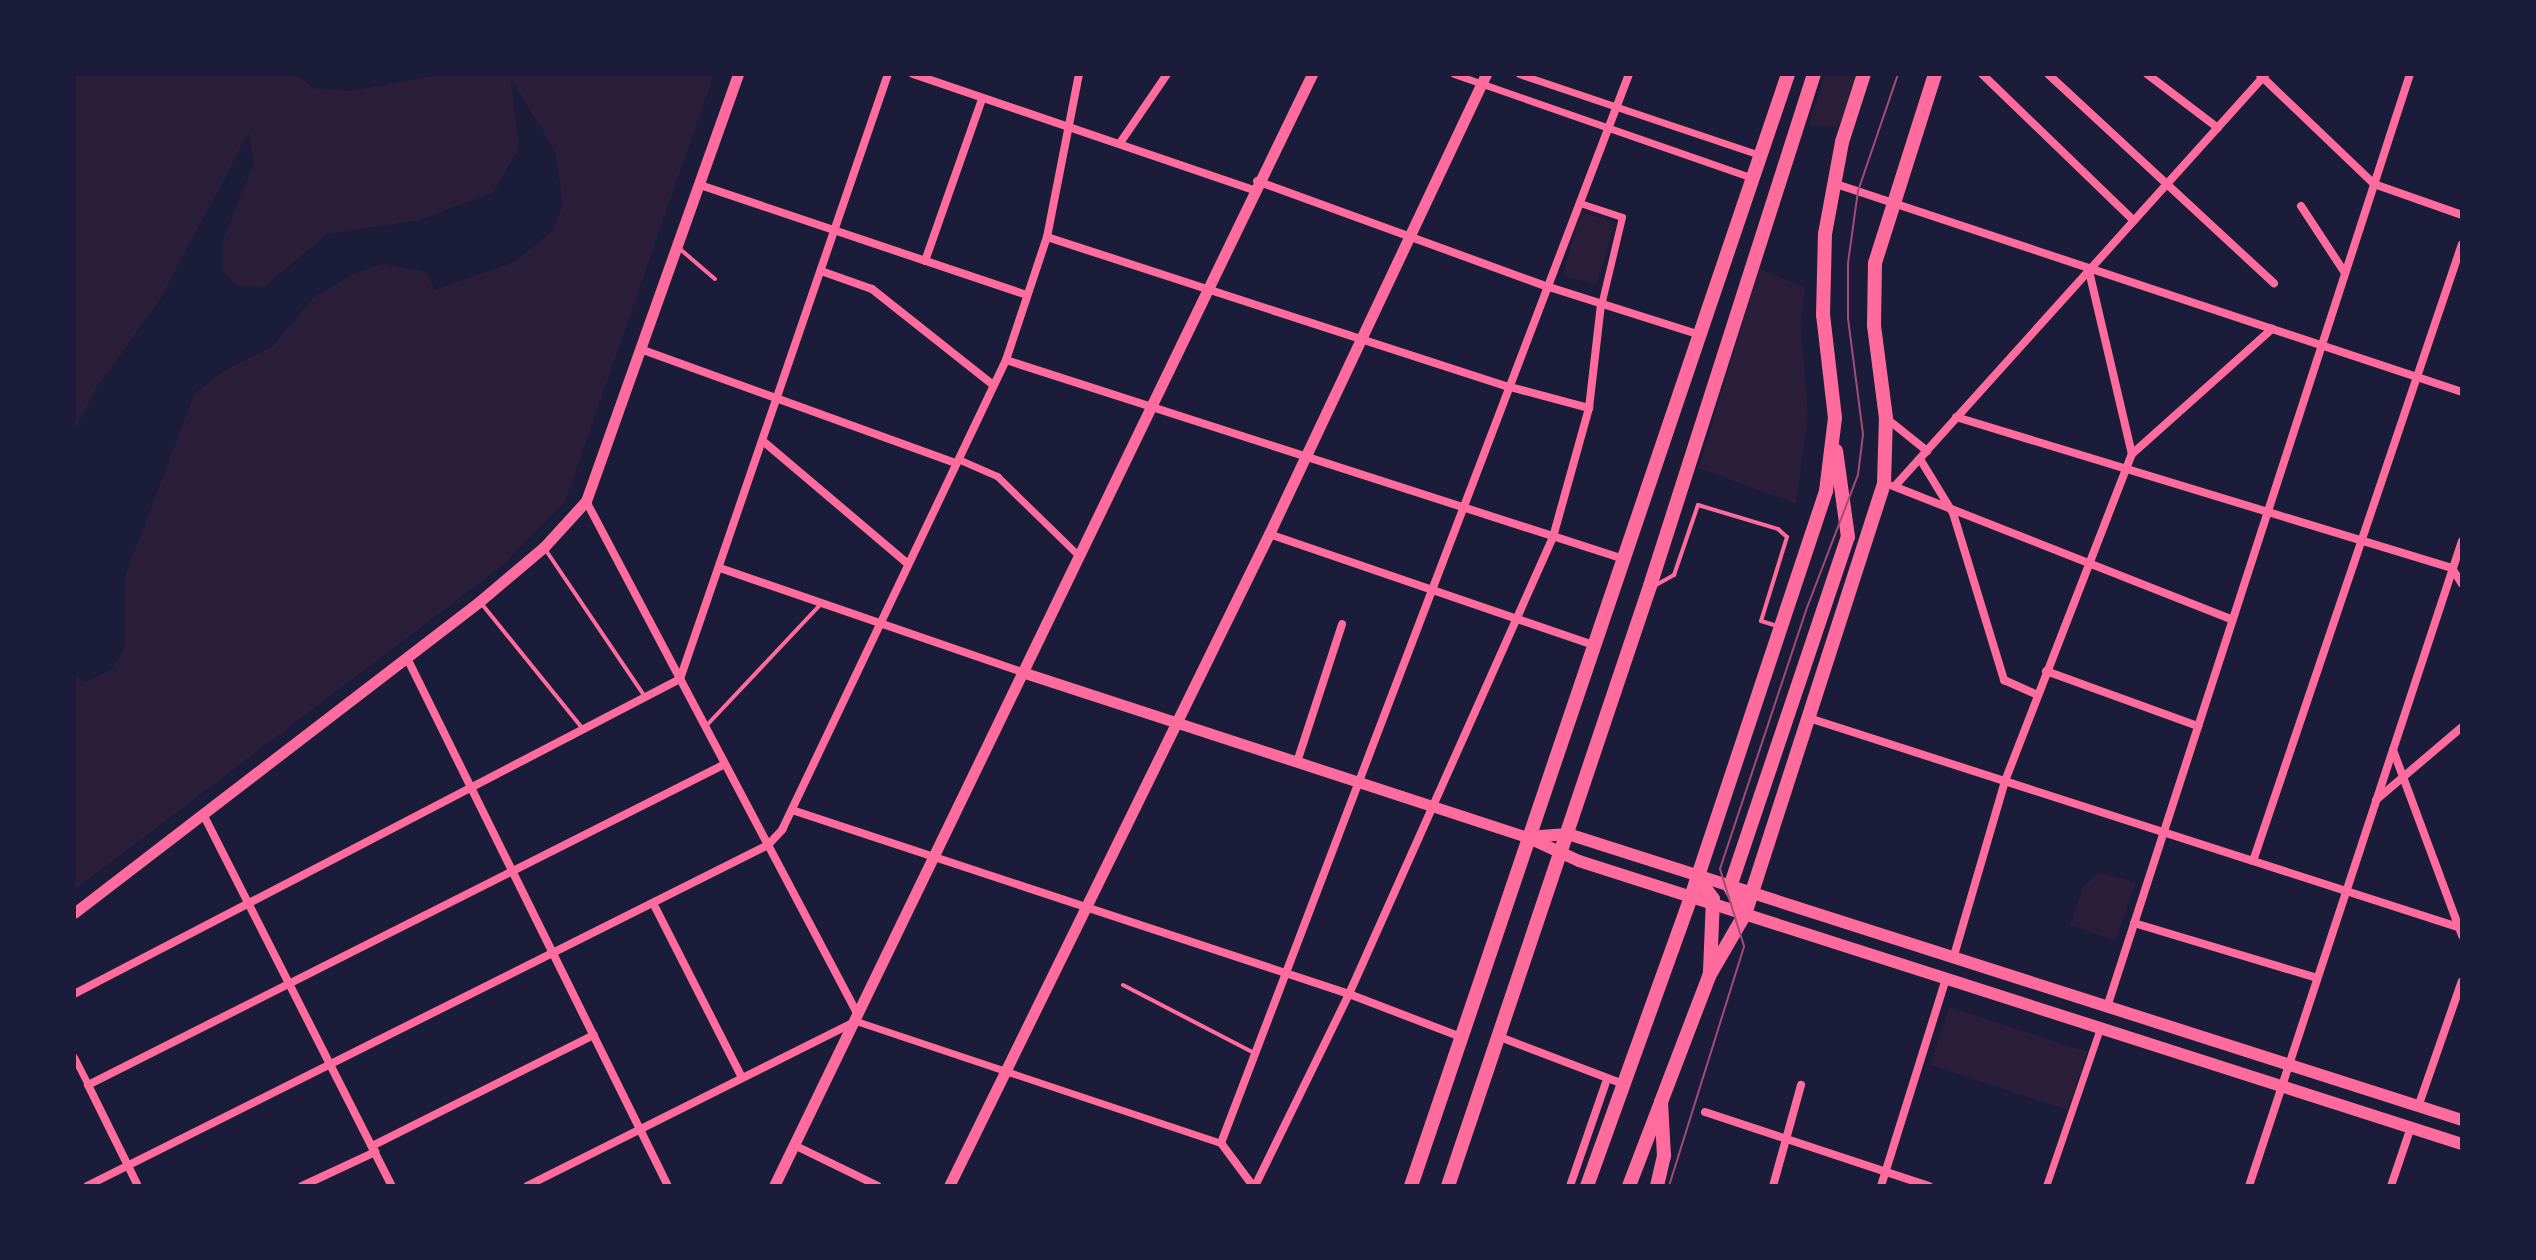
<!DOCTYPE html>
<html>
<head>
<meta charset="utf-8">
<style>
  body { margin:0 }
  #map { position:relative; width:2536px; height:1260px; overflow:hidden; background:#1b1b3a; font-family:Inter,sans-serif }
  div>[style] { position:absolute }
  .green>* { inset:0; background:#2a1e3b; transform-origin:0 0 }
  .service>* { height:4px; margin:-2px; padding:0 2px; transform-origin:2px; border-radius:2px; background:#ff6b9d }
  .pedestrian>* { height:7px; margin:-3.5px; padding:0 3.5px; transform-origin:3.5px; border-radius:3.5px; background:#ff6b9d }
  .minor>* { height:8px; margin:-4px; padding:0 4px; transform-origin:4px; border-radius:4px; background:#ff6b9d }
  .tertiary>* { height:11px; margin:-5.5px; padding:0 5.5px; transform-origin:5.5px; border-radius:5.5px; background:#ff6b9d }
  .secondary>* { height:12px; margin:-6px; padding:0 6px; transform-origin:6px; border-radius:6px; background:#ff6b9d }
  .primary>* { height:14px; margin:-7px; padding:0 7px; transform-origin:7px; border-radius:7px; background:#ff6b9d }
  .trunk>* { height:14px; margin:-7px; padding:0 7px; transform-origin:7px; border-radius:7px; background:#ff6b9d }
  .tram>* { height:2px; margin:-1px; padding:0 1px; transform-origin:1px; border-radius:1px; background:#a44b75 }
  span { translate:-50% -50%; white-space:nowrap; text-align:center; line-height:1.15; -webkit-text-stroke:8px #1b1b3a; paint-order:stroke }
  .frame { position:absolute; inset:0; border:76px solid #1b1b3a; pointer-events:none }
</style>
</head>
<body>
<div id="map">
  <div class="green">
    <i style="clip-path:polygon(74px 74px,296px 74px,313px 88px,351px 91px,445px 74px,714px 74px,565px 502px,503px 565px,74px 890px,74px 675px,86px 682px,112px 669px,125px 646px,125px 576px,195px 393px,227px 369px,272px 347px,314px 297px,357px 272px,383px 264px,426px 272px,435px 290px,516px 261px,553px 230px,563px 204px,555px 152px,511px 78px,519px 149px,493px 192px,420px 220px,327px 234px,263px 288px,237px 285px,223px 273px,223px 240px,254px 163px,249px 132px,161px 298px,97px 387px,74px 432px)"></i>
    <i style="clip-path:polygon(1825px 74px,1859px 74px,1838px 127px,1809px 125px)"></i>
    <i style="left:1581px;top:212px;width:35px;height:66px;rotate:16deg"></i>
    <i style="clip-path:polygon(1759px 268px,1805px 288px,1801px 327px,1808px 415px,1796px 504px,1699px 468px)"></i>
    <i style="clip-path:polygon(2099px 872px,2136px 883px,2115px 941px,2070px 925px,2083px 887px)"></i>
    <i style="left:1949px;top:1007px;width:145px;height:61px;rotate:18deg"></i>
  </div>
  <div class="service">
    <i style="left:680px;top:249px;width:46px;rotate:40.6deg"></i>
    <i style="left:545px;top:549px;width:180px;rotate:55.9deg"></i>
    <i style="left:1656px;top:585px;width:21px;rotate:-29deg"></i>
    <i style="left:1674px;top:575px;width:74px;rotate:-71.1deg"></i>
    <i style="left:1698px;top:505px;width:84px;rotate:16.7deg"></i>
    <i style="left:1778px;top:529px;width:12px;rotate:42deg"></i>
    <i style="left:1787px;top:537px;width:88px;rotate:107.2deg"></i>
    <i style="left:1761px;top:621px;width:17px;rotate:17deg"></i>
    <i style="left:481px;top:603px;width:164px;rotate:51deg"></i>
    <i style="left:707px;top:725px;width:168px;rotate:-46.7deg"></i>
    <i style="left:1123px;top:985px;width:150px;rotate:27.4deg"></i>
  </div>
  <div class="pedestrian">
    <i style="left:1454px;top:74px;width:316px;rotate:19.2deg"></i>
    <i style="left:1519px;top:74px;width:254px;rotate:18.6deg"></i>
    <i style="left:1580px;top:203px;width:44px;rotate:18.4deg"></i>
    <i style="left:1622px;top:217px;width:90px;rotate:103.4deg"></i>
    <i style="left:958px;top:459px;width:43px;rotate:23.6deg"></i>
    <i style="left:997px;top:476px;width:115px;rotate:44.3deg"></i>
    <i style="left:856px;top:1021px;width:385px;rotate:18.5deg"></i>
    <i style="left:74px;top:1057px;width:31px;rotate:63deg"></i>
    <i style="left:2046px;top:1186px;width:167px;rotate:-71.1deg"></i>
  </div>
  <div class="minor">
    <i style="left:913px;top:74px;width:359px;rotate:18.8deg"></i>
    <i style="left:1982px;top:74px;width:211px;rotate:44deg"></i>
    <i style="left:2048px;top:74px;width:308px;rotate:42.8deg"></i>
    <i style="left:2147px;top:74px;width:89px;rotate:37.3deg"></i>
    <i style="left:2259px;top:74px;width:159px;rotate:43.7deg"></i>
    <i style="left:2374px;top:184px;width:93px;rotate:19.4deg"></i>
    <i style="left:1120px;top:143px;width:83px;rotate:-55.7deg"></i>
    <i style="left:1257px;top:181px;width:311px;rotate:20deg"></i>
    <i style="left:1549px;top:287px;width:158px;rotate:17.6deg"></i>
    <i style="left:1833px;top:183px;width:663px;rotate:18.38deg"></i>
    <i style="left:700px;top:185px;width:345px;rotate:18.6deg"></i>
    <i style="left:2301px;top:206px;width:80px;rotate:56.7deg"></i>
    <i style="left:1047px;top:237px;width:487px;rotate:18deg"></i>
    <i style="left:1510px;top:387px;width:82px;rotate:14.9deg"></i>
    <i style="left:925px;top:261px;width:172px;rotate:-70.6deg"></i>
    <i style="left:821px;top:271px;width:54px;rotate:19.4deg"></i>
    <i style="left:872px;top:289px;width:154px;rotate:38.4deg"></i>
    <i style="left:2089px;top:271px;width:188px;rotate:76.8deg"></i>
    <i style="left:643px;top:350px;width:333px;rotate:19.9deg"></i>
    <i style="left:1006px;top:360px;width:649px;rotate:17.85deg"></i>
    <i style="left:1956px;top:417px;width:518px;rotate:16.93deg"></i>
    <i style="left:2452px;top:568px;width:19px;rotate:58deg"></i>
    <i style="left:1886px;top:418px;width:53px;rotate:38.8deg"></i>
    <i style="left:763px;top:441px;width:190px;rotate:40.3deg"></i>
    <i style="left:1920px;top:459px;width:63px;rotate:58.6deg"></i>
    <i style="left:1953px;top:513px;width:175px;rotate:73deg"></i>
    <i style="left:2004px;top:680px;width:36px;rotate:24deg"></i>
    <i style="left:1893px;top:486px;width:365px;rotate:21.5deg"></i>
    <i style="left:1895px;top:486px;width:554px;rotate:-48deg"></i>
    <i style="left:586px;top:501px;width:582px;rotate:62.11deg"></i>
    <i style="left:1269px;top:534px;width:346px;rotate:18.9deg"></i>
    <i style="left:720px;top:568px;width:323px;rotate:19deg"></i>
    <i style="left:407px;top:658px;width:589px;rotate:63.7deg"></i>
    <i style="left:2046px;top:671px;width:162px;rotate:19.9deg"></i>
    <i style="left:1812px;top:719px;width:679px;rotate:17.85deg"></i>
    <i style="left:2393px;top:750px;width:198px;rotate:69.6deg"></i>
    <i style="left:1297px;top:762px;width:145px;rotate:-71.9deg"></i>
    <i style="left:2376px;top:800px;width:113px;rotate:-40.3deg"></i>
    <i style="left:792px;top:810px;width:587px;rotate:18.28deg"></i>
    <i style="left:1349px;top:994px;width:120px;rotate:21deg"></i>
    <i style="left:203px;top:814px;width:417px;rotate:63.1deg"></i>
    <i style="left:2253px;top:861px;width:651px;rotate:-71.29deg"></i>
    <i style="left:653px;top:903px;width:196px;rotate:63deg"></i>
    <i style="left:2134px;top:923px;width:191px;rotate:16.7deg"></i>
    <i style="left:1953px;top:959px;width:185px;rotate:-73.7deg"></i>
    <i style="left:2005px;top:781px;width:351px;rotate:-68.8deg"></i>
    <i style="left:2132px;top:454px;width:188px;rotate:-41.8deg"></i>
    <i style="left:74px;top:994px;width:683px;rotate:-27.47deg"></i>
    <i style="left:680px;top:679px;width:640px;rotate:-71.03deg"></i>
    <i style="left:2107px;top:1007px;width:981px;rotate:-72.01deg"></i>
    <i style="left:1500px;top:1037px;width:132px;rotate:20.9deg"></i>
    <i style="left:2418px;top:1107px;width:133px;rotate:-70.8deg"></i>
    <i style="left:1705px;top:1112px;width:236px;rotate:18.3deg"></i>
    <i style="left:794px;top:1145px;width:93px;rotate:26deg"></i>
    <i style="left:372px;top:1146px;width:248px;rotate:-26.6deg"></i>
    <i style="left:87px;top:1186px;width:762px;rotate:-26.6deg"></i>
    <i style="left:768px;top:845px;width:21px;rotate:-47deg"></i>
    <i style="left:782px;top:830px;width:521px;rotate:-64.52deg"></i>
    <i style="left:1006px;top:360px;width:130px;rotate:-71.6deg"></i>
    <i style="left:1047px;top:237px;width:166px;rotate:-78.9deg"></i>
    <i style="left:138px;top:1186px;width:113px;rotate:-116.3deg"></i>
    <i style="left:88px;top:1085px;width:713px;rotate:-26.74deg"></i>
    <i style="left:302px;top:1186px;width:81px;rotate:-25deg"></i>
    <i style="left:527px;top:1186px;width:364px;rotate:-26.6deg"></i>
    <i style="left:1253px;top:1186px;width:54px;rotate:-126.7deg"></i>
    <i style="left:1221px;top:1143px;width:1144px;rotate:-69.11deg"></i>
    <i style="left:1255px;top:1186px;width:214px;rotate:-63.9deg"></i>
    <i style="left:1349px;top:994px;width:500px;rotate:-65.94deg"></i>
    <i style="left:1553px;top:537px;width:134px;rotate:-74.4deg"></i>
    <i style="left:1589px;top:408px;width:104px;rotate:-83.4deg"></i>
    <i style="left:1570px;top:1186px;width:113px;rotate:-70.9deg"></i>
    <i style="left:1773px;top:1186px;width:105px;rotate:-74.5deg"></i>
    <i style="left:1881px;top:1186px;width:218px;rotate:-72.6deg"></i>
    <i style="left:2249px;top:1186px;width:679px;rotate:-71.73deg"></i>
    <i style="left:2391px;top:1186px;width:62px;rotate:-71.3deg"></i>
  </div>
  <div class="tertiary">
    <i style="left:1025px;top:673px;width:528px;rotate:18.09deg"></i>
    <i style="left:74px;top:913px;width:512px;rotate:-37.54deg"></i>
    <i style="left:480px;top:601px;width:84px;rotate:-40.2deg"></i>
    <i style="left:544px;top:547px;width:62px;rotate:-47.6deg"></i>
    <i style="left:586px;top:501px;width:453px;rotate:-70.4deg"></i>
    <i style="left:774px;top:1186px;width:1235px;rotate:-64.18deg"></i>
    <i style="left:949px;top:1186px;width:726px;rotate:-63.86deg"></i>
    <i style="left:1269px;top:534px;width:509px;rotate:-64.74deg"></i>
  </div>
  <div class="secondary">
    <i style="left:1527px;top:837px;width:57px;rotate:24.8deg"></i>
    <i style="left:1579px;top:861px;width:927px;rotate:17.77deg"></i>
    <i style="left:1527px;top:837px;width:41px;rotate:-4.2deg"></i>
    <i style="left:1568px;top:834px;width:939px;rotate:17.74deg"></i>
  </div>
  <div class="primary">
    <i style="left:1697px;top:877px;width:27px;rotate:54deg"></i>
    <i style="left:1713px;top:899px;width:73px;rotate:92.4deg"></i>
    <i style="left:1745px;top:914px;width:31px;rotate:-119deg"></i>
    <i style="left:1730px;top:887px;width:369px;rotate:-71.4deg"></i>
    <i style="left:1848px;top:537px;width:87px;rotate:-97.9deg"></i>
    <i style="left:1587px;top:1186px;width:307px;rotate:-70.2deg"></i>
    <i style="left:1691px;top:897px;width:428px;rotate:-71.6deg"></i>
    <i style="left:1826px;top:491px;width:74px;rotate:-83deg"></i>
    <i style="left:1835px;top:418px;width:104px;rotate:-96.6deg"></i>
    <i style="left:1823px;top:315px;width:81px;rotate:-88.6deg"></i>
    <i style="left:1825px;top:234px;width:94px;rotate:-79.5deg"></i>
    <i style="left:1842px;top:142px;width:71px;rotate:-72.1deg"></i>
    <i style="left:1657px;top:1186px;width:31px;rotate:-77deg"></i>
    <i style="left:1664px;top:1156px;width:54px;rotate:-93.2deg"></i>
    <i style="left:1661px;top:1102px;width:135px;rotate:-69.1deg"></i>
    <i style="left:1709px;top:976px;width:72px;rotate:-59.9deg"></i>
    <i style="left:1745px;top:914px;width:452px;rotate:-72.1deg"></i>
    <i style="left:1884px;top:484px;width:66px;rotate:-88.3deg"></i>
    <i style="left:1886px;top:418px;width:94px;rotate:-97.4deg"></i>
    <i style="left:1874px;top:325px;width:62px;rotate:-89.1deg"></i>
    <i style="left:1875px;top:263px;width:198px;rotate:-72.4deg"></i>
  </div>
  <div class="trunk">
    <i style="left:1411px;top:1186px;width:1174px;rotate:-71.27deg"></i>
    <i style="left:1448px;top:1186px;width:633px;rotate:-71.39deg"></i>
    <i style="left:1650px;top:586px;width:538px;rotate:-72.24deg"></i>
    <i style="left:1629px;top:1186px;width:90px;rotate:-69.1deg"></i>
  </div>
  <div class="tram">
    <i style="left:1669px;top:1186px;width:251px;rotate:-72.6deg"></i>
    <i style="left:1744px;top:946px;width:81px;rotate:-107.3deg"></i>
    <i style="left:1720px;top:869px;width:278px;rotate:-71.6deg"></i>
    <i style="left:1808px;top:605px;width:139px;rotate:-69deg"></i>
    <i style="left:1858px;top:475px;width:41px;rotate:-83deg"></i>
    <i style="left:1863px;top:434px;width:116px;rotate:-97.4deg"></i>
    <i style="left:1848px;top:319px;width:56px;rotate:-90deg"></i>
    <i style="left:1848px;top:263px;width:73px;rotate:-82.1deg"></i>
    <i style="left:1858px;top:191px;width:124px;rotate:-71.1deg"></i>
  </div>
  <div class="frame"></div>
</div>
</body>
</html>
